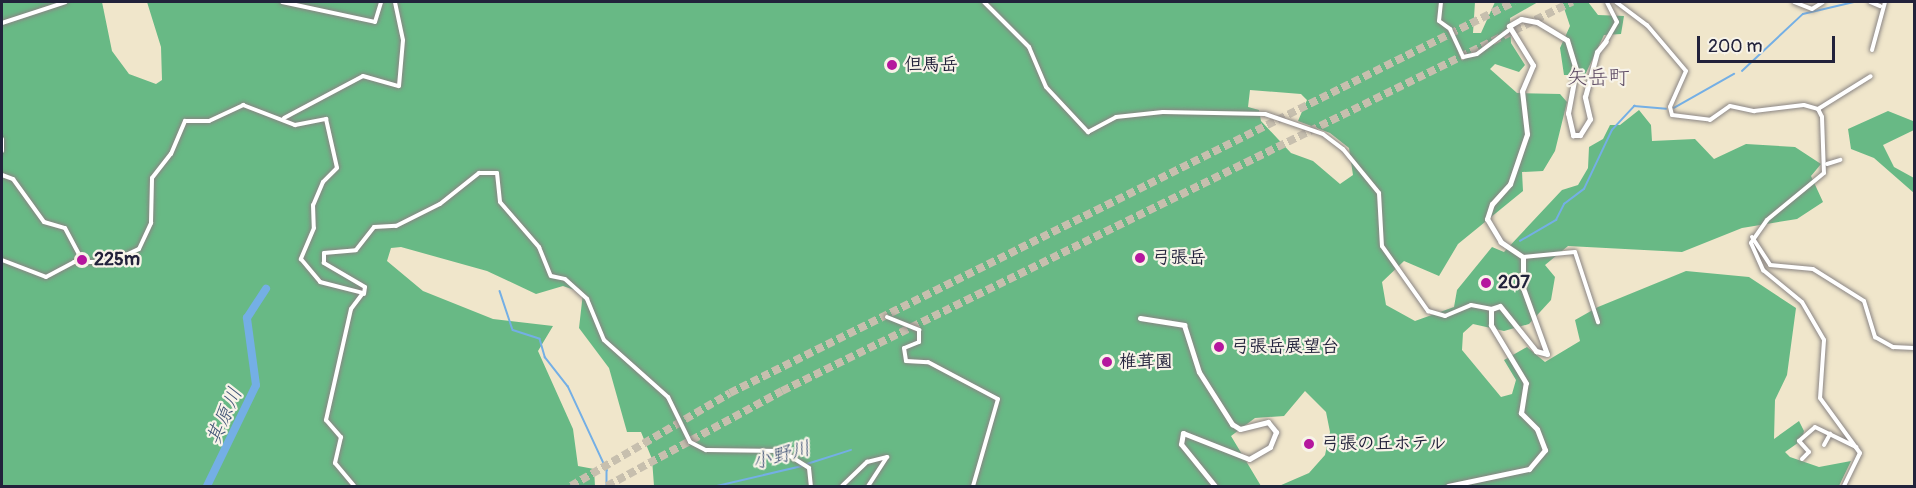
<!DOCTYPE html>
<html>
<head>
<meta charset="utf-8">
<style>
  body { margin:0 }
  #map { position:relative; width:1916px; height:488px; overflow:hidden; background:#f0e6cb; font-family:Pangolin,"Klee One",sans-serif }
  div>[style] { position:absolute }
  .forest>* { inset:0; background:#68b985 }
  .stream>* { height:1.5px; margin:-0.75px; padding:0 0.75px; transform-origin:0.75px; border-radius:0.75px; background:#74afe5 }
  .river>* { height:8px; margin:-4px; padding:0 4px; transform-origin:4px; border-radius:4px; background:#74afe5 }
  .motorway-tunnel>* { height:8px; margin-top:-4px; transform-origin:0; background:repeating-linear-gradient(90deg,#c7bfae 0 8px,transparent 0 12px) }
  .roads { filter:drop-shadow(0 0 2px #898483) drop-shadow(0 0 2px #898483) }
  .minor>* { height:4px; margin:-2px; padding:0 2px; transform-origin:2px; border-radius:2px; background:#fff }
  .tertiary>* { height:5px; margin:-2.5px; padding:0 2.5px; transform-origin:2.5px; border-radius:2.5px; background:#fff }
  .dots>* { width:16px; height:16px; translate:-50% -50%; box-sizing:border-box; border:3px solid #f7f3e8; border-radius:50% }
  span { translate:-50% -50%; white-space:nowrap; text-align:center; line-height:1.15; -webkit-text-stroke:4.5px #f7f3e8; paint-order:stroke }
  .poi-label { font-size:18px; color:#22223b; font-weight:700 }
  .left { translate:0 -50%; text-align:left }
  .water-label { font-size:20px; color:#3f5376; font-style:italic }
  .quarter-label { font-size:21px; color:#5e4b64 }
  .frame { position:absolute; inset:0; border:3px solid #22223b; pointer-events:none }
  .scale { position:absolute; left:1697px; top:36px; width:138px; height:27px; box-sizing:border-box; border:3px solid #22223b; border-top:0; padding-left:8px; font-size:18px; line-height:21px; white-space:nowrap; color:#22223b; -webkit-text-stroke:4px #f7f3e8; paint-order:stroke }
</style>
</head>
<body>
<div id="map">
  <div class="forest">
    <i style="clip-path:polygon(evenodd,2px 2px,102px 2px,112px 51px,129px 74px,156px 84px,162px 80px,161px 47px,147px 2px,1475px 2px,1473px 33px,1481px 33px,1495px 2px,1538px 2px,1510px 18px,1511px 43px,1525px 65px,1519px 72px,1495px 64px,1490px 69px,1517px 93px,1560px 94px,1567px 102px,1555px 151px,1543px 171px,1522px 172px,1523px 191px,1458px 244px,1439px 276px,1404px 261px,1382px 282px,1386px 305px,1415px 321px,1454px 307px,1457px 290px,1492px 247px,1504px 252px,1562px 190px,1578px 185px,1588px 168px,1589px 147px,1603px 139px,1610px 125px,1620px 125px,1639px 110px,1651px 125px,1652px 141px,1695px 139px,1714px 159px,1746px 144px,1795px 147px,1821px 164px,1811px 176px,1823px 202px,1797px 219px,1742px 228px,1682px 252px,1568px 246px,1545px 265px,1555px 277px,1551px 300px,1529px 324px,1504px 331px,1473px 324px,1463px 333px,1462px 350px,1501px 397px,1512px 394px,1516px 380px,1504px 360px,1527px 347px,1545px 362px,1580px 341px,1575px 320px,1598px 307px,1686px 271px,1749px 277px,1796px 308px,1787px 375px,1775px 400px,1774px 439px,1799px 421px,1804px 431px,1802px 440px,1785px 452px,1790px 457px,1819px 467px,1851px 461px,1839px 486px,1279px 486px,1309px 473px,1325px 455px,1330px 432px,1326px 412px,1305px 391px,1284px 416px,1255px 418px,1231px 436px,1261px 486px,654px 486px,652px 459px,641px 432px,627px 432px,609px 368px,579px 328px,583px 293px,563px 286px,536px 294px,487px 271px,401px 247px,391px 248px,387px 261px,423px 291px,493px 319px,553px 326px,538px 351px,573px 429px,578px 466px,594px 469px,595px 486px,2px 486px,2px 2px,1250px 90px,1301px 94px,1307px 100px,1298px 121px,1330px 133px,1349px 148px,1353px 175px,1340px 184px,1313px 161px,1291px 153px,1261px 121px,1259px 110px,1248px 107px,1250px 90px)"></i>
    <i style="clip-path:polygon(1562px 2px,1588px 2px,1598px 15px,1624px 16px,1621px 34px,1604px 35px,1585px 75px,1564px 75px,1560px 48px,1570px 26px)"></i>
    <i style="clip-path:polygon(1888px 111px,1913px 121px,1914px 130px,1883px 145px,1894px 167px,1914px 178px,1914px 193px,1874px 158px,1851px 149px,1848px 129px)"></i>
  </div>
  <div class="stream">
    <i style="left:1742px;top:71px;width:83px;rotate:-43.1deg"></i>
    <i style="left:1803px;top:14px;width:52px;rotate:-13.2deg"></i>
    <i style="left:1674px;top:108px;width:69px;rotate:-29.5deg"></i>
    <i style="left:1520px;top:241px;width:42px;rotate:-30.3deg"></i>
    <i style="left:1556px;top:220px;width:18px;rotate:-63deg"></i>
    <i style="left:1564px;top:204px;width:25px;rotate:-37deg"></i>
    <i style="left:1584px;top:189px;width:65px;rotate:-64.6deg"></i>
    <i style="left:1612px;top:130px;width:33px;rotate:-47deg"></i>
    <i style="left:1634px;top:106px;width:32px;rotate:5deg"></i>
    <i style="left:500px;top:291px;width:41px;rotate:71.6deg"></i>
    <i style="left:513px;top:330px;width:28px;rotate:18deg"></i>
    <i style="left:540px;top:339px;width:19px;rotate:74deg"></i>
    <i style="left:545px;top:357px;width:37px;rotate:52deg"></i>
    <i style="left:568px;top:386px;width:93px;rotate:65.1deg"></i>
    <i style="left:607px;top:470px;width:16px;rotate:90deg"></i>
    <i style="left:807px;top:464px;width:46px;rotate:-17.7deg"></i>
    <i style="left:717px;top:486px;width:87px;rotate:-13.2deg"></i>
  </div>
  <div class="river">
    <i style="left:207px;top:486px;width:112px;rotate:-64.1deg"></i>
    <i style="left:256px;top:385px;width:68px;rotate:-97.7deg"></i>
    <i style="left:247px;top:318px;width:35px;rotate:-57deg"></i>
  </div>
  <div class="motorway-tunnel">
    <i style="left:571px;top:486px;width:184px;rotate:-30.3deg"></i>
    <i style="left:730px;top:393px;width:876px;rotate:-26.51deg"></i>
    <i style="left:607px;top:486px;width:199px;rotate:-28.5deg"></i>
    <i style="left:782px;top:391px;width:881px;rotate:-26.22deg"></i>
  </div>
  <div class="roads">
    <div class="minor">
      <i style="left:282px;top:2px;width:95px;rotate:12.1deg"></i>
      <i style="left:375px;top:22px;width:21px;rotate:-73deg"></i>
      <i style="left:984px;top:2px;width:64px;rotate:45deg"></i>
      <i style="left:1029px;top:47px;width:43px;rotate:67deg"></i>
      <i style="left:1046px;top:87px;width:62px;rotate:47deg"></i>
      <i style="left:1088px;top:132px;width:32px;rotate:-28deg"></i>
      <i style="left:1116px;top:117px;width:47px;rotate:-6.1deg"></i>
      <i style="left:1163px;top:112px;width:102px;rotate:1.1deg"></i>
      <i style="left:1265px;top:114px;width:61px;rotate:19deg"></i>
      <i style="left:1323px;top:134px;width:25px;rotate:37deg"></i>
      <i style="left:1343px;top:149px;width:57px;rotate:50.7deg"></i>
      <i style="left:1379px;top:193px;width:53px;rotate:86.8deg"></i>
      <i style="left:1382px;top:246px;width:80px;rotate:54.7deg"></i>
      <i style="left:1428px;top:311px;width:18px;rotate:16deg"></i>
      <i style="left:1445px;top:316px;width:28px;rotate:-23deg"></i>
      <i style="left:1471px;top:305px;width:20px;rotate:11deg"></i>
      <i style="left:1441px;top:2px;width:19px;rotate:96deg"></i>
      <i style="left:1439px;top:21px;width:14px;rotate:36deg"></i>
      <i style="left:1450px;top:29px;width:31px;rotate:65deg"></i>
      <i style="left:1463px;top:57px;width:14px;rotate:-12deg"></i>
      <i style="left:1477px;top:54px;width:39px;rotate:-37deg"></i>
      <i style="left:1616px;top:2px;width:39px;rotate:37deg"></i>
      <i style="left:1647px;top:25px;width:60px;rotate:49.7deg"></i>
      <i style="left:1686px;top:71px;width:39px;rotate:114deg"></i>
      <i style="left:1670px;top:107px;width:8px;rotate:76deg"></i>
      <i style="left:1672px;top:115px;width:38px;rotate:7deg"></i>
      <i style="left:1710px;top:120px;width:24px;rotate:-35deg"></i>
      <i style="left:1730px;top:106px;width:25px;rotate:12deg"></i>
      <i style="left:1754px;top:111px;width:50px;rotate:-6.8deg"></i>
      <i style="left:1804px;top:105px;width:15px;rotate:16deg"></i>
      <i style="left:1818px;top:109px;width:9px;rotate:63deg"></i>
      <i style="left:1822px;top:117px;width:56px;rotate:88deg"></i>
      <i style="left:1824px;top:173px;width:74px;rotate:140.5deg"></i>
      <i style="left:1767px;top:220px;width:28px;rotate:125deg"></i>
      <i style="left:1751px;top:243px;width:30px;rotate:66deg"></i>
      <i style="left:1763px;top:270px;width:50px;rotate:39.4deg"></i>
      <i style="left:1802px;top:302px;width:44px;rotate:59.9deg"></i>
      <i style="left:1824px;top:340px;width:58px;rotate:93.9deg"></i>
      <i style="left:1820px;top:398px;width:68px;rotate:54deg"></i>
      <i style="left:1860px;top:453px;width:37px;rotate:116deg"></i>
      <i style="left:1794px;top:2px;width:19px;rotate:21deg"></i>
      <i style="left:1812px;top:9px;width:13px;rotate:-32deg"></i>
      <i style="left:1870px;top:2px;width:11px;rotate:22deg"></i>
      <i style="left:2px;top:23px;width:67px;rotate:-18.2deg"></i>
      <i style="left:1606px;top:41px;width:22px;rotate:-60deg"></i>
      <i style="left:1617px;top:22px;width:22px;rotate:-117deg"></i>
      <i style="left:1872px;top:50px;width:50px;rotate:-74.8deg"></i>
      <i style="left:1818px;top:109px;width:62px;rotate:-31.9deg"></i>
      <i style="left:284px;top:118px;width:89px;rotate:-28deg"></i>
      <i style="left:363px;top:76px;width:37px;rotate:16deg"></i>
      <i style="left:399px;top:86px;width:46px;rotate:-85deg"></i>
      <i style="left:403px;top:40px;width:39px;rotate:-102deg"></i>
      <i style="left:2px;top:139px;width:12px;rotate:90deg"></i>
      <i style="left:1827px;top:164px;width:14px;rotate:-17deg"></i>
      <i style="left:2px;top:175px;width:12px;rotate:20deg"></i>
      <i style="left:13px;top:179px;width:53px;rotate:54.2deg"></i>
      <i style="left:44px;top:222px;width:22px;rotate:16deg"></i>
      <i style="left:65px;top:228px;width:36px;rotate:62deg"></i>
      <i style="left:1752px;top:237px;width:33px;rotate:57deg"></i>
      <i style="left:1770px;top:265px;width:43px;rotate:5.3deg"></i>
      <i style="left:1813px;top:269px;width:60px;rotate:32.1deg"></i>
      <i style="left:1864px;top:301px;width:38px;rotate:73deg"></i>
      <i style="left:1875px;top:337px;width:21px;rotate:29deg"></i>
      <i style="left:1893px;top:347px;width:21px;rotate:3deg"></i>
      <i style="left:1523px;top:257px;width:52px;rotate:-5.5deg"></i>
      <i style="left:1575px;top:252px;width:74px;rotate:71.8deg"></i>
      <i style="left:2px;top:260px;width:47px;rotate:21.1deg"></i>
      <i style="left:46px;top:277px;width:32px;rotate:-28deg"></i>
      <i style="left:74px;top:262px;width:37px"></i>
      <i style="left:111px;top:262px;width:31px;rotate:-25deg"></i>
      <i style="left:139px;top:249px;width:29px;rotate:-65deg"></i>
      <i style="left:151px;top:223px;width:45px;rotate:-88.7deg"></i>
      <i style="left:152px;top:178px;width:31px;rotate:-52deg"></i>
      <i style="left:171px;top:154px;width:36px;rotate:-67deg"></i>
      <i style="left:185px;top:121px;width:24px"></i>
      <i style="left:209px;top:121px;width:38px;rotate:-25deg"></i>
      <i style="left:243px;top:105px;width:56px;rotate:21deg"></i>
      <i style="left:295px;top:125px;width:32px;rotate:-11deg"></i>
      <i style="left:326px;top:119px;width:50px;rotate:77.3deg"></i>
      <i style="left:337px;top:168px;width:20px;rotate:135deg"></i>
      <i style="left:323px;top:182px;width:25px;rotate:113deg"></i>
      <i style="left:313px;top:205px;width:23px;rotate:88deg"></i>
      <i style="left:314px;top:228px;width:34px;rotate:113deg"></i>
      <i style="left:301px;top:259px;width:30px;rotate:50deg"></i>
      <i style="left:320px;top:282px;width:44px;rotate:14.3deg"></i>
      <i style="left:363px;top:293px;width:20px;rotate:127deg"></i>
      <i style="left:351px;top:309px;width:114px;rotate:102.7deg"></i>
      <i style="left:326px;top:420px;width:23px;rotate:49deg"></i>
      <i style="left:341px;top:437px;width:27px;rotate:103deg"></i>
      <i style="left:335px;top:463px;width:30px;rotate:50deg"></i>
      <i style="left:364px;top:294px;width:7px;rotate:-82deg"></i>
      <i style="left:365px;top:287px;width:48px;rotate:-149.7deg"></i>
      <i style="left:324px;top:263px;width:10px;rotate:-90deg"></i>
      <i style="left:324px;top:253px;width:32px;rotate:-5deg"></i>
      <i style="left:356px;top:250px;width:29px;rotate:-52deg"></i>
      <i style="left:374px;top:227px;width:22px;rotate:-3deg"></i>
      <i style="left:396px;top:226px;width:49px;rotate:-26.6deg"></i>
      <i style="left:440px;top:204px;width:50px;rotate:-38.5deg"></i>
      <i style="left:479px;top:173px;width:18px"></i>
      <i style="left:497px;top:173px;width:29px;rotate:84deg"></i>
      <i style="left:500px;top:202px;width:60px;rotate:49.1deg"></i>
      <i style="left:539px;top:247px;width:31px;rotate:68deg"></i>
      <i style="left:551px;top:276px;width:14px;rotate:12deg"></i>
      <i style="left:565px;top:279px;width:30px;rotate:42deg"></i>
      <i style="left:587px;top:299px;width:44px;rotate:67.5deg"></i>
      <i style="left:604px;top:340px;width:86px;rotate:41.7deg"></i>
      <i style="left:668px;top:397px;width:50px;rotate:63.9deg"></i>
      <i style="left:690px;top:442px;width:18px;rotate:27deg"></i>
      <i style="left:706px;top:450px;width:76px;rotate:0.8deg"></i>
      <i style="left:782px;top:451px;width:32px;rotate:32deg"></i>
      <i style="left:809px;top:468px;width:18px;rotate:84deg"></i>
      <i style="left:887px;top:317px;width:35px;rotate:22deg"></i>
      <i style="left:919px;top:330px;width:12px;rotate:90deg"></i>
      <i style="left:919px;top:342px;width:16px;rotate:158deg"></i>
      <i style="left:904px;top:348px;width:13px;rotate:81deg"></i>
      <i style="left:906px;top:361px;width:22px;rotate:3deg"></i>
      <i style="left:928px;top:362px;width:79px;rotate:27.9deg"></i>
      <i style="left:998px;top:399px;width:91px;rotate:106deg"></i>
      <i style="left:1824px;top:445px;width:13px;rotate:-61deg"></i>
      <i style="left:1802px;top:459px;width:10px;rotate:-45deg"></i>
      <i style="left:1809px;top:452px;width:15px;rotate:-132deg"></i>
      <i style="left:1799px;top:441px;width:21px;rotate:-41deg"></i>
      <i style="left:1815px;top:427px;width:46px;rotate:26deg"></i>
      <i style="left:842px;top:486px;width:35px;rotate:-44deg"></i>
      <i style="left:867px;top:462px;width:21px;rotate:-14deg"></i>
      <i style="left:887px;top:457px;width:35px;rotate:123deg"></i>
    </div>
    <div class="tertiary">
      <i style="left:1140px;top:318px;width:45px;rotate:9deg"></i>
      <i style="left:1184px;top:325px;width:49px;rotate:72.3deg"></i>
      <i style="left:1199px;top:372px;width:62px;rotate:57.6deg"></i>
      <i style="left:1232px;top:424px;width:9px;rotate:32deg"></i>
      <i style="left:1240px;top:429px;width:29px;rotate:-14deg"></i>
      <i style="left:1268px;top:422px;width:13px;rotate:51deg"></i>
      <i style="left:1276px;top:432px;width:16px;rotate:112deg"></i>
      <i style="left:1270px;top:447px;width:24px;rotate:150deg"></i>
      <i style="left:1249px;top:459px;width:71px;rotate:-158.5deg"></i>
      <i style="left:1183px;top:433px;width:11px;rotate:100deg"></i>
      <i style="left:1181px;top:444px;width:54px;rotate:51deg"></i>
      <i style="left:1448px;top:486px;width:83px;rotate:-11.9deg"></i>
      <i style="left:1529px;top:469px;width:25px;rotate:-50deg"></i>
      <i style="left:1545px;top:450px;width:22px;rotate:-111deg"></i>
      <i style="left:1537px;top:429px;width:23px;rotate:-135deg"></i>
      <i style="left:1521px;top:413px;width:30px;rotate:-81deg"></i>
      <i style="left:1526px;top:383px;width:68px;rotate:-121.1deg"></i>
      <i style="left:1491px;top:325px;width:16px;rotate:-90deg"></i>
      <i style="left:1491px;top:309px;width:9px;rotate:-18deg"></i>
      <i style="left:1500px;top:306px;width:58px;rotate:51.3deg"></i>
      <i style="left:1536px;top:351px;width:11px;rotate:15deg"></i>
      <i style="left:1547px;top:354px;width:70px;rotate:-110deg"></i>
      <i style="left:1523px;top:288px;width:31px;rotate:-90deg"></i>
      <i style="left:1523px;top:257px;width:27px;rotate:-146deg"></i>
      <i style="left:1501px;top:242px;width:27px;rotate:-121deg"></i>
      <i style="left:1487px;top:219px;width:16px;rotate:-72deg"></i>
      <i style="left:1492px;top:204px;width:27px;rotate:-48deg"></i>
      <i style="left:1510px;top:184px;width:53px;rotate:-71.2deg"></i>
      <i style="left:1527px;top:134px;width:43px;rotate:-96.6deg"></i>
      <i style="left:1522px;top:91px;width:28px;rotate:-67deg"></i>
      <i style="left:1533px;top:65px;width:46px;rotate:-121.6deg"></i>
      <i style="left:1509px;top:26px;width:14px;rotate:-30deg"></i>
      <i style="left:1521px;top:19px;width:16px;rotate:11deg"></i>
      <i style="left:1537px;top:22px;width:35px;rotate:31deg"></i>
      <i style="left:1567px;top:40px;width:31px;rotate:73deg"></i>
      <i style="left:1576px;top:70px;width:44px;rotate:100.5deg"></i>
      <i style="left:1568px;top:113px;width:23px;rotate:77deg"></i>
      <i style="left:1573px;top:135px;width:7px"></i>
      <i style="left:1580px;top:135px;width:19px;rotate:-58deg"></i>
      <i style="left:1590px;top:119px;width:23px;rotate:-103deg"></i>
      <i style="left:1585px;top:97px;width:47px;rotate:-75.1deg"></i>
      <i style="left:1597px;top:52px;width:14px;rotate:-51deg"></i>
    </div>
  </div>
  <div class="dots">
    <i style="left:892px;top:65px;background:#b5179e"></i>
    <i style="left:1140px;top:258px;background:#b5179e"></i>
    <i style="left:82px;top:260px;background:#b5179e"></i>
    <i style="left:1486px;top:283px;background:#b5179e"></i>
    <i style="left:1219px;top:347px;background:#b5179e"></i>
    <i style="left:1107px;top:362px;background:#b5179e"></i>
    <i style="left:1309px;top:444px;background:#b5179e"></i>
  </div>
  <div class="poi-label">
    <span class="left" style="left:904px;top:65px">但馬岳</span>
    <span class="left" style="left:1152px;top:258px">弓張岳</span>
    <span class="left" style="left:94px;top:260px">225m</span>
    <span class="left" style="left:1498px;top:283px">207</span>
    <span class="left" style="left:1231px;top:347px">弓張岳展望台</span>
    <span class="left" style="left:1119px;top:362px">椎茸園</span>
    <span class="left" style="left:1321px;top:444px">弓張の丘ホテル</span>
  </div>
  <div class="water-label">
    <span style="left:224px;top:416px;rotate:-66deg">其原川</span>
    <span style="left:781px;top:455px;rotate:-15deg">小野川</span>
  </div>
  <div class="quarter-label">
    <span style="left:1598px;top:78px">矢岳町</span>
  </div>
  <div class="frame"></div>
  <div class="scale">200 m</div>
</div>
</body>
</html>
